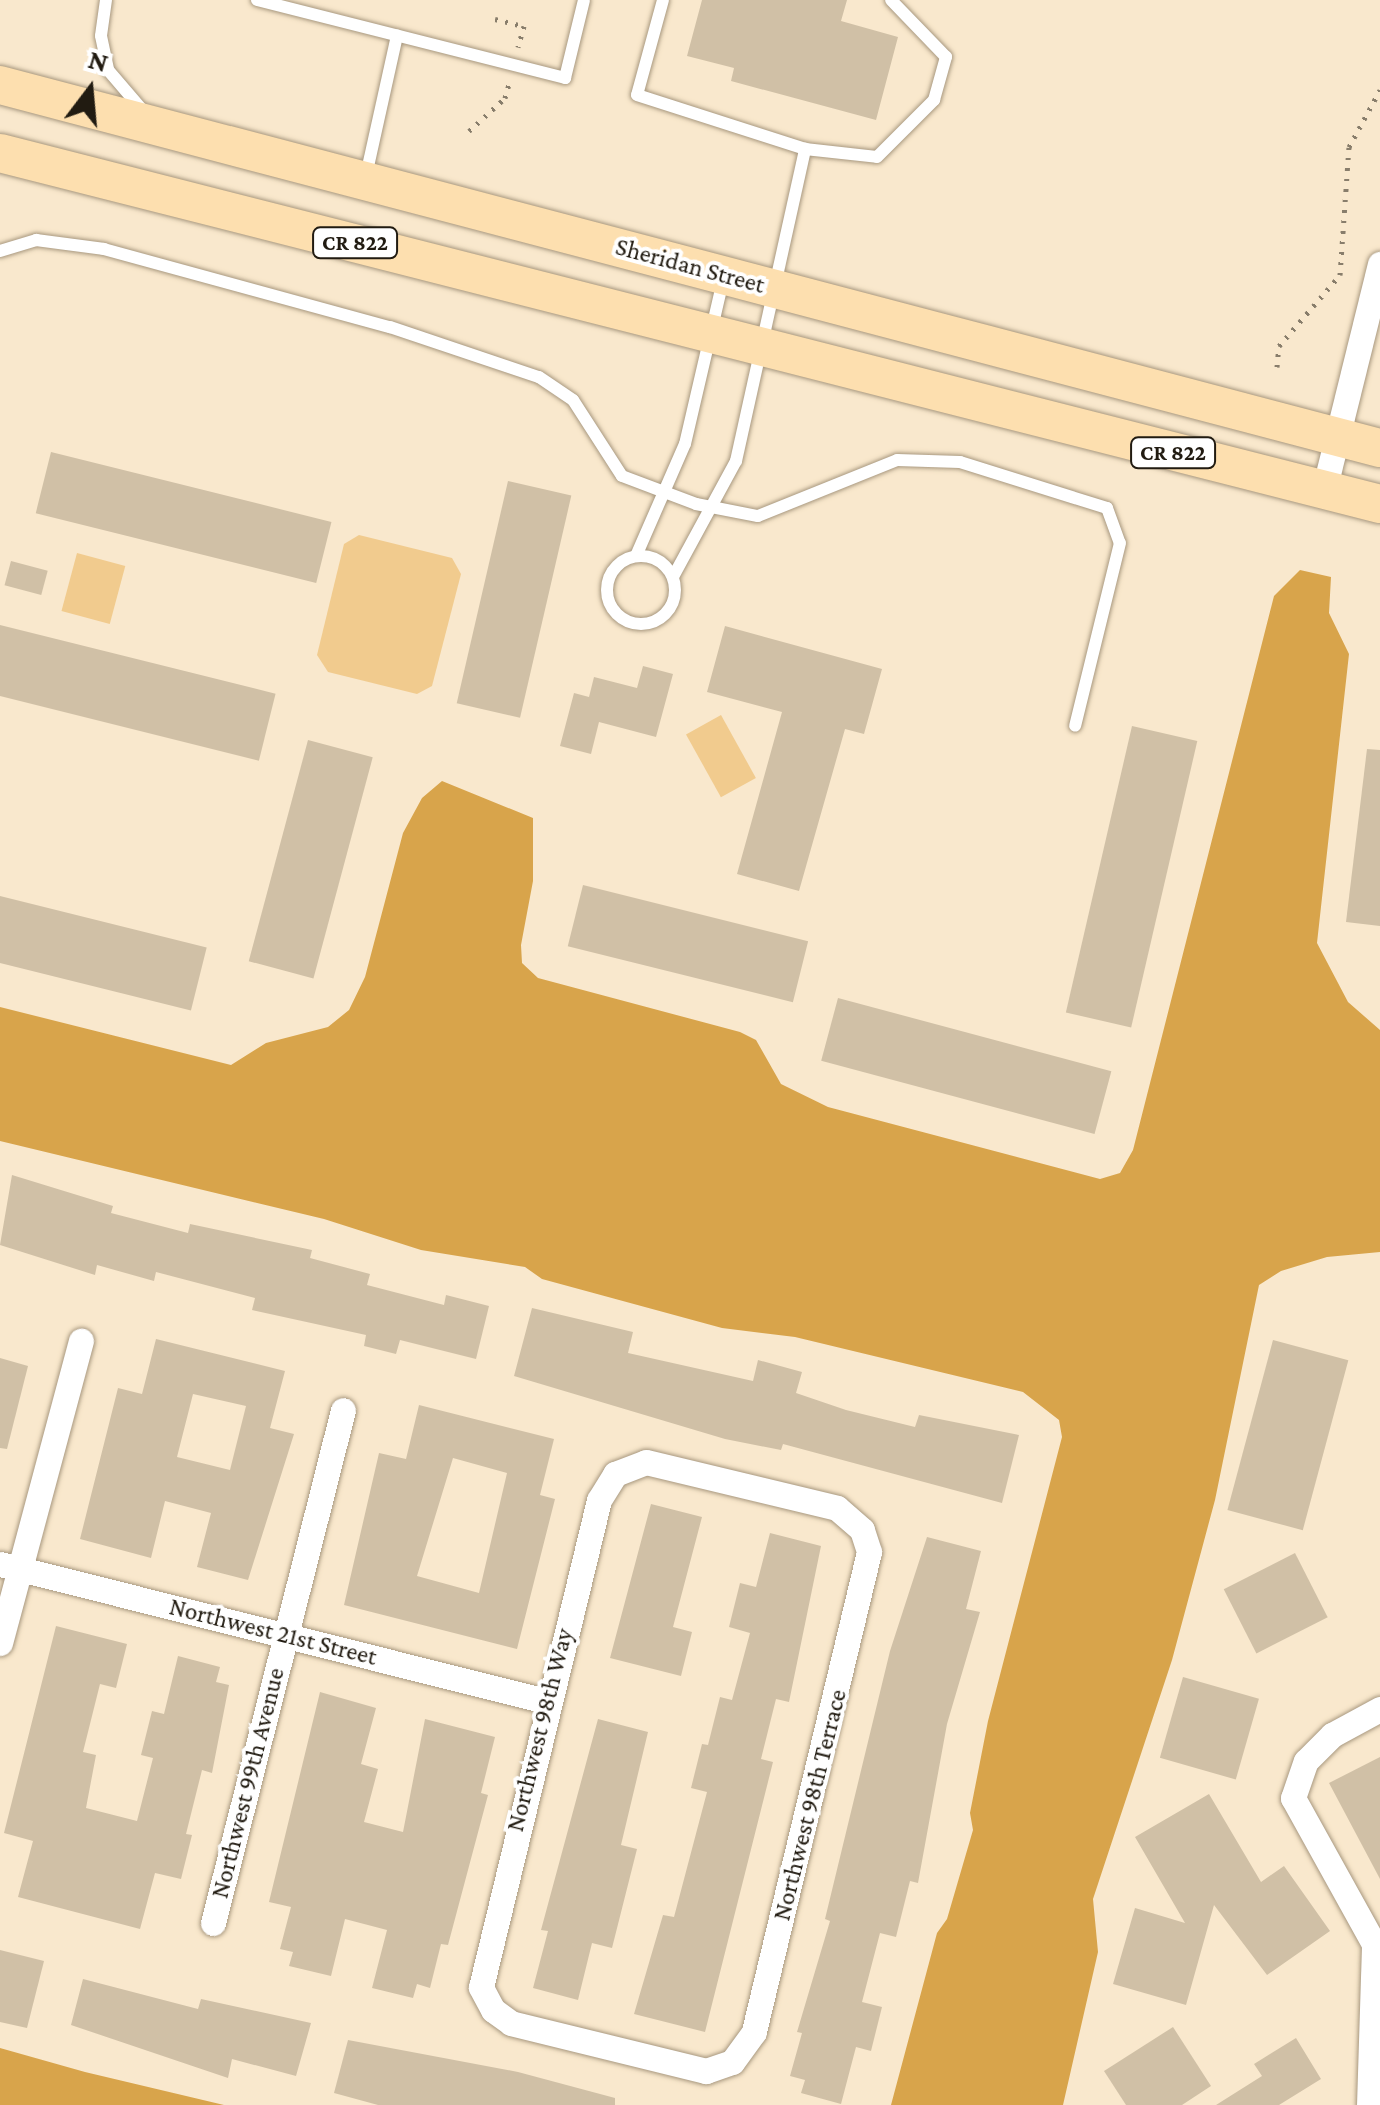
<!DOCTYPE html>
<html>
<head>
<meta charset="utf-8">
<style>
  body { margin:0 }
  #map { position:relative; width:1380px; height:2105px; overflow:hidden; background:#f9e8cd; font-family:"Crimson Pro",serif }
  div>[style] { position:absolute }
  .green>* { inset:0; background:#f1cb8e; transform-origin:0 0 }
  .water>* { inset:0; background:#d8a44b }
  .building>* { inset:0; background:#d0c0a6; transform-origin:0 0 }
  .path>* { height:5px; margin-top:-2.5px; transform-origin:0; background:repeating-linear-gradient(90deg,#887d6b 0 2.5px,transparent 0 10.5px) }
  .roads { filter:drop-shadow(0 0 2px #a8987f) drop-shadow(0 0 2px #a8987f) }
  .service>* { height:12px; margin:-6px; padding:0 6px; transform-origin:6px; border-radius:6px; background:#fff }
  .service>.ring { margin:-6px; padding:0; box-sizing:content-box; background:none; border:12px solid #fff; border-radius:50% }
  .minor>* { height:25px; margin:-12.5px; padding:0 12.5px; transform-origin:12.5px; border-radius:12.5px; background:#fff }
  .primary>* { height:38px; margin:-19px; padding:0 19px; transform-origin:19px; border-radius:19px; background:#fddfaf }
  span { translate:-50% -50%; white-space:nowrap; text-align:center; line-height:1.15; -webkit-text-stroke:8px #fff; paint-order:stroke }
  .shield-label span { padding:2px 8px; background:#fff; border:2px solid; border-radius:8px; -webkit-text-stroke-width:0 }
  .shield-label { font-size:22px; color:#211b11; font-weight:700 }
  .street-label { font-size:25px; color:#211b11 }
  .north { position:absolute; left:40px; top:40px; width:100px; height:100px; -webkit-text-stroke:8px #fff; paint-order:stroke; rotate:16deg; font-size:28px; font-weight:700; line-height:40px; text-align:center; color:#211b11 }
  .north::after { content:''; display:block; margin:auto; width:35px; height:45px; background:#211b11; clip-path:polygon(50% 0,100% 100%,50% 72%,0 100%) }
</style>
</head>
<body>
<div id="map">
  <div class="green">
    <i style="clip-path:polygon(359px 535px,452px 558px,461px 574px,432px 686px,417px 694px,328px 672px,317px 655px,344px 544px)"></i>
    <i style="left:77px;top:553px;width:50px;height:60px;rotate:15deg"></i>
    <i style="left:721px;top:715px;width:72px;height:40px;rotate:61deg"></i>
  </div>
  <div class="water">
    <i style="clip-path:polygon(1300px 570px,1331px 577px,1329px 613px,1349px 654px,1317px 943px,1348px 1002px,1380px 1030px,1380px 1252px,1327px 1257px,1281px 1271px,1259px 1285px,1215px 1500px,1172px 1660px,1093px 1899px,1098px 1952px,1063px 2105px,891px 2105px,937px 1933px,947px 1919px,973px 1830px,970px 1813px,988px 1721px,1062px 1437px,1059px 1420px,1023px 1392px,795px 1337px,722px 1328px,542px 1279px,525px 1267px,421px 1250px,324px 1219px,0 1141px,0 1007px,231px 1065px,266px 1043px,328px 1027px,349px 1010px,365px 977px,403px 833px,422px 798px,442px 781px,533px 818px,533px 881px,521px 945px,522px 963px,538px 978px,740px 1032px,756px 1040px,781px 1084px,828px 1107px,1100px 1179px,1120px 1173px,1133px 1150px,1274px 596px)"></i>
    <i style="clip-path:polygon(0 2048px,85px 2072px,224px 2105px,0 2105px)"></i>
  </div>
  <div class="building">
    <i style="clip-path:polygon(702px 0,847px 0,841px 21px,898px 37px,876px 120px,731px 81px,734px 68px,687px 56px)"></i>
    <i style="left:51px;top:452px;width:289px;height:63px;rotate:14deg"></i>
    <i style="left:508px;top:481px;width:65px;height:228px;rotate:13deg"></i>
    <i style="left:11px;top:561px;width:38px;height:25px;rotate:15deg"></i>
    <i style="left:0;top:625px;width:284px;height:69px;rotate:14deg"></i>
    <i style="clip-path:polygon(725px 626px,882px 669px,864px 734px,845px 729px,799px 891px,737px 874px,782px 712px,707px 692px)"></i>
    <i style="clip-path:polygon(643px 666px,673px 674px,656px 737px,599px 722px,591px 754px,560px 746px,574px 693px,589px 697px,594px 677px,637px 688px)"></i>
    <i style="left:1132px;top:726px;width:67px;height:294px;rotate:13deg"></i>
    <i style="left:308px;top:740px;width:67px;height:229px;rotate:15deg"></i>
    <i style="clip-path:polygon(1367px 749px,1380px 750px,1380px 926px,1346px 922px)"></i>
    <i style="left:583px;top:885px;width:232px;height:63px;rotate:14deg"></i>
    <i style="left:0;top:896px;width:213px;height:65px;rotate:14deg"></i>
    <i style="left:838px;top:998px;width:283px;height:65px;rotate:15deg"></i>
    <i style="clip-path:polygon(12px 1175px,113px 1206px,111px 1213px,188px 1233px,190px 1224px,312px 1250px,310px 1258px,370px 1274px,367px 1285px,444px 1305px,446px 1295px,489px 1306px,476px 1359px,400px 1340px,396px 1354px,364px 1346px,366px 1335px,252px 1310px,255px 1298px,156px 1272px,154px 1281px,97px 1265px,95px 1275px,0 1245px)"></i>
    <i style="clip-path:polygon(532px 1308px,633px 1332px,628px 1353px,753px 1381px,758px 1360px,802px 1372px,796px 1393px,846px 1410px,915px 1427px,919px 1415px,1019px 1435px,1002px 1503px,783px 1444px,781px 1450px,725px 1439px,514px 1376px)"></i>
    <i style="clip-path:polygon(evenodd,156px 1339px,285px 1371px,270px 1428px,294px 1434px,248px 1580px,197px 1567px,211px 1513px,165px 1501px,151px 1558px,80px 1539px,118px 1388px,142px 1394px,156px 1339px,193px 1394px,246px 1406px,230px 1470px,177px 1457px,193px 1394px)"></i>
    <i style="left:1273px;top:1340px;width:78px;height:176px;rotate:15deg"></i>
    <i style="clip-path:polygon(0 1358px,28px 1366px,7px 1449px,0 1448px)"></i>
    <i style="clip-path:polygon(evenodd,419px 1405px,554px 1439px,540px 1495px,555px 1499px,517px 1649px,344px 1605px,379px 1453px,406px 1459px,419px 1405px,453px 1458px,507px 1473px,479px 1593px,417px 1576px,453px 1458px)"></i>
    <i style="clip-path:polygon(651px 1504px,702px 1517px,673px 1627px,692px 1632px,681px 1676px,610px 1658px)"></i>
    <i style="clip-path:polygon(770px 1533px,821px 1546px,789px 1702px,776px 1699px,761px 1759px,773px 1762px,705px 2032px,634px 2014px,663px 1915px,674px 1917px,707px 1792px,691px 1788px,702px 1744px,708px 1745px,720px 1697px,732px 1700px,750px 1633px,729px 1627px,740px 1583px,756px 1587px)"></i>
    <i style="clip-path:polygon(927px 1537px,981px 1551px,966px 1609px,980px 1612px,947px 1724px,918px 1883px,910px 1881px,896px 1937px,880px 1933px,862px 2002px,882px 2007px,871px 2051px,856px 2047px,841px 2104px,801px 2093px,805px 2080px,790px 2076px,802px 2033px,797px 2032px,830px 1921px,825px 1919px,890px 1651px)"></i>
    <i style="left:1295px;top:1553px;width:72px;height:80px;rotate:63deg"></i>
    <i style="clip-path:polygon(56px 1626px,127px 1644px,116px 1688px,100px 1684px,83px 1752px,96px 1755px,86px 1808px,137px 1821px,153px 1758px,141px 1755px,152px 1711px,164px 1714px,178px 1656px,220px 1667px,216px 1682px,229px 1685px,212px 1773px,202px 1770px,186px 1834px,192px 1835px,181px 1879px,155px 1873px,140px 1929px,18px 1897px,33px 1841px,4px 1833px)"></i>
    <i style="left:1183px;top:1677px;width:79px;height:84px;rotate:16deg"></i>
    <i style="clip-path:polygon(320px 1692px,376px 1708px,361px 1764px,378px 1769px,364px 1822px,403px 1832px,425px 1719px,495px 1737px,481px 1793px,488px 1795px,448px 1945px,441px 1944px,430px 1988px,417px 1984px,413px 1998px,372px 1988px,387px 1930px,345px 1919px,331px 1976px,289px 1966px,293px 1952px,280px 1949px,291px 1907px,269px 1902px)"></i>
    <i style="clip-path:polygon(598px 1719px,648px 1732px,621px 1845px,637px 1849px,612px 1948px,592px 1943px,578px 2000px,533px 1988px,548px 1931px,541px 1930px)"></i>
    <i style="clip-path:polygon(1380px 1757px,1380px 1879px,1329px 1783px)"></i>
    <i style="clip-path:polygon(1209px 1794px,1261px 1882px,1284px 1866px,1330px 1931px,1267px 1975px,1214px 1905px,1186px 2005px,1113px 1984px,1135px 1908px,1185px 1923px,1135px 1837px)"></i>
    <i style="clip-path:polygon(0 1950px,44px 1961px,27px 2028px,0 2022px)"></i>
    <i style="clip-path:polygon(83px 1979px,198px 2009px,201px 1999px,311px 2023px,296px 2076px,232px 2059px,228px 2078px,71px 2025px)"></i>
    <i style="clip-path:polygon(1173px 2027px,1211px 2086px,1182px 2105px,1126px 2105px,1104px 2071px)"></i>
    <i style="clip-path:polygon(1296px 2038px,1321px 2079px,1279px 2105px,1216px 2105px,1262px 2076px,1254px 2064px)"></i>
    <i style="clip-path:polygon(348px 2040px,518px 2072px,615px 2098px,615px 2105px,378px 2105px,334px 2093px)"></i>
  </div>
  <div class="path">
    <i style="left:495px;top:19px;width:30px;rotate:14deg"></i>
    <i style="left:524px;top:26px;width:22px;rotate:106deg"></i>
    <i style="left:469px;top:131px;width:49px;rotate:-42.5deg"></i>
    <i style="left:505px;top:98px;width:18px;rotate:-74deg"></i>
    <i style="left:1277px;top:367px;width:21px;rotate:-85deg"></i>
    <i style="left:1279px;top:346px;width:94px;rotate:-49.3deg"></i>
    <i style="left:1340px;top:275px;width:128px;rotate:-86deg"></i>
    <i style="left:1349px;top:147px;width:65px;rotate:-61.5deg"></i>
  </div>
  <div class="roads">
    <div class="service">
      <i style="left:106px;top:0;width:36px;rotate:98deg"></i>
      <i style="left:101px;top:36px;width:35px;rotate:78deg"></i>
      <i style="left:108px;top:70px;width:55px;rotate:49.4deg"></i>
      <i style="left:257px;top:0;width:318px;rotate:14.2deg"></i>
      <i style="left:565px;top:78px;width:80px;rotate:-76.3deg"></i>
      <i style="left:663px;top:0;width:98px;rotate:105.3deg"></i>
      <i style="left:637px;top:95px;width:176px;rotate:17.8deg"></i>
      <i style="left:805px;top:149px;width:72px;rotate:6.3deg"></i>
      <i style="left:877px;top:157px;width:81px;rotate:-45deg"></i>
      <i style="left:934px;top:100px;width:45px;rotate:-74.4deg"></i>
      <i style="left:946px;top:57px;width:79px;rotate:-134deg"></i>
      <i style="left:365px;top:180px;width:148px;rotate:-77.5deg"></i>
      <i style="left:0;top:251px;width:38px;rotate:-17deg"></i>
      <i style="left:36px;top:240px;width:69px;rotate:7.5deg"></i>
      <i style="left:104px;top:249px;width:296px;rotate:15.3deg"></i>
      <i style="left:390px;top:327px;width:157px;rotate:18.6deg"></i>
      <i style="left:539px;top:377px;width:41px;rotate:34.1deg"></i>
      <i style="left:573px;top:400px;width:90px;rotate:57.2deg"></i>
      <i style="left:622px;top:476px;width:79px;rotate:20.7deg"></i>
      <i style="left:696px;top:504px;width:63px;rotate:11deg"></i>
      <i style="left:758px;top:516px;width:150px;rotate:-21.9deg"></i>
      <i style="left:897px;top:460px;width:63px;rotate:1.8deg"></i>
      <i style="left:960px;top:462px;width:154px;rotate:17.4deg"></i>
      <i style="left:1107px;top:508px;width:37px;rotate:70deg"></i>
      <i style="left:1120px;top:543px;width:188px;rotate:103.8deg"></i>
      <i style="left:636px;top:556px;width:122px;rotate:-66.4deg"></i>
      <i style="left:685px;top:444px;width:171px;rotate:-76.9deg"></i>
      <i class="ring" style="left:607px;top:556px;width:56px;height:56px"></i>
      <i style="left:673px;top:577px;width:132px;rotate:-61.5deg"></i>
      <i style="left:736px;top:461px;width:320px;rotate:-77.5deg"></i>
    </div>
    <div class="minor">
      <i style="left:1324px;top:490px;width:233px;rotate:-76.1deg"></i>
      <i style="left:646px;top:1462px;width:196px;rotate:13.5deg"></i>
      <i style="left:837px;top:1508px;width:33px;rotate:41deg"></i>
      <i style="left:862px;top:1530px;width:23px;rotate:72deg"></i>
      <i style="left:869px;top:1552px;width:494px;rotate:103.5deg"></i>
      <i style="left:754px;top:2032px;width:37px;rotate:126deg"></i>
      <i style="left:732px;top:2062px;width:28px;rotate:161deg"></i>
      <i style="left:706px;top:2071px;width:201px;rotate:-166.2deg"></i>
      <i style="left:511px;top:2023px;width:22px;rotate:-144deg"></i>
      <i style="left:493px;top:2010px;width:26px;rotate:-118deg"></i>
      <i style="left:481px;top:1987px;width:501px;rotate:-76.38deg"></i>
      <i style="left:599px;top:1500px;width:31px;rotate:-58deg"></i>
      <i style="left:615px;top:1474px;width:33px;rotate:-21deg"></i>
      <i style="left:0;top:1564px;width:563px;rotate:14.09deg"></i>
      <i style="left:0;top:1643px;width:313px;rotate:-75deg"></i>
      <i style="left:213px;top:1923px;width:529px;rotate:-75.78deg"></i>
      <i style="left:1369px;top:2105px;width:161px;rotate:-88.2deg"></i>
      <i style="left:1374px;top:1944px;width:167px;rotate:-119deg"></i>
      <i style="left:1293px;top:1798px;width:39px;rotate:-71deg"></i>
      <i style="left:1306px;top:1761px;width:37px;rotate:-45deg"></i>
      <i style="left:1332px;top:1735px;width:55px;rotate:-28.4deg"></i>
    </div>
    <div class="primary">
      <i style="left:0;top:85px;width:1427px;rotate:14.74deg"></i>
      <i style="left:0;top:153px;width:1424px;rotate:14.27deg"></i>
    </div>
  </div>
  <div class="shield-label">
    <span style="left:355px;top:243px">CR 822</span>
    <span style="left:1173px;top:453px">CR 822</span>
  </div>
  <div class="street-label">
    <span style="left:690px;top:266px;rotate:15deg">Sheridan Street</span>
    <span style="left:273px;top:1632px;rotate:14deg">Northwest 21st Street</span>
    <span style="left:540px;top:1730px;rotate:-76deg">Northwest 98th Way</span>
    <span style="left:248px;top:1783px;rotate:-76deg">Northwest 99th Avenue</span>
    <span style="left:810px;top:1805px;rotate:-76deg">Northwest 98th Terrace</span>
  </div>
  <div class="north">N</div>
</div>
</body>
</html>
